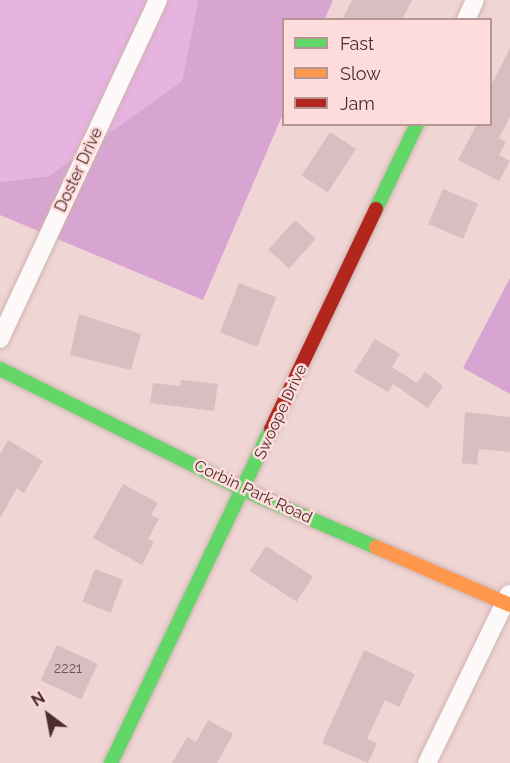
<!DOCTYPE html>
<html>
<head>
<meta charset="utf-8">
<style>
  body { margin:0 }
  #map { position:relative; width:510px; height:763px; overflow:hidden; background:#efd5d3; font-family:Raleway,sans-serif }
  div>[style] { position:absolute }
  .green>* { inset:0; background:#e7b3e1 }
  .forest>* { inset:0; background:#d8a5d2 }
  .building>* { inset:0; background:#d7bec1; transform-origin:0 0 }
  .roads { filter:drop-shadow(0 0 2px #cdb3b1) drop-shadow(0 0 2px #cdb3b1) }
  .street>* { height:18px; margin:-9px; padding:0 9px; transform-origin:9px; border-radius:9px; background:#fdf9f8 }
  .fast>* { height:14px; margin:-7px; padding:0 7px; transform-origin:7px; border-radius:7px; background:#63d668 }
  .slow>* { height:14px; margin:-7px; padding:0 7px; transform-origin:7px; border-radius:7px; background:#ff974d }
  .jam>* { height:14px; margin:-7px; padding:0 7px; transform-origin:7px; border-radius:7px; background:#b3261e }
  span { translate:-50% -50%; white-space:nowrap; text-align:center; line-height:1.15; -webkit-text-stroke:5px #fddcdb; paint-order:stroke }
  .number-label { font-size:14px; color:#705353 }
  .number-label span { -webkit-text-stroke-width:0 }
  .street-label { font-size:16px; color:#4c2d2c }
  .legend { position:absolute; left:282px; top:18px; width:210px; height:108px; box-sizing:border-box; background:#fddcdb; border:2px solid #b69695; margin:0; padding:8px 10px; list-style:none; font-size:18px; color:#4c2d2c }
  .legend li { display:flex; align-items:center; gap:12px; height:30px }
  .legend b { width:30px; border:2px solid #b69695 }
  .north { position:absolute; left:18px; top:685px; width:60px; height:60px; -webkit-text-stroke:4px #fddcdb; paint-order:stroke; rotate:328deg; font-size:16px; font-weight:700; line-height:24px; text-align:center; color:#4c2d2c }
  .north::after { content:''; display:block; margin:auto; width:21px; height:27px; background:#4c2d2c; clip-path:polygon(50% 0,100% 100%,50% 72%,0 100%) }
</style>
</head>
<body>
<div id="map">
  <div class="green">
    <i style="clip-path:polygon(0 0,198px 0,182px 81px,49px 176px,0 182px)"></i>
  </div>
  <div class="forest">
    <i style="clip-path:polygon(198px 0,333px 0,325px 19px,284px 20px,283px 114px,203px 300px,0 215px,0 182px,49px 176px,182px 81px)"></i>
    <i style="clip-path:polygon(510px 278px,510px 394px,463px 368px)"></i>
  </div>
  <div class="building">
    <i style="clip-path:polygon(352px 0,412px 0,402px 20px,342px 20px)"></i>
    <i style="clip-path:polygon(510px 48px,510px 117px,499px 138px,506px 142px,499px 155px,510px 161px,499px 181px,458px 160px,477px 124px,490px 124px,490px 87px)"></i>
    <i style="left:330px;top:132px;width:31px;height:52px;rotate:33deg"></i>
    <i style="left:443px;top:189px;width:38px;height:38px;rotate:23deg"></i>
    <i style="left:295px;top:220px;width:28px;height:40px;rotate:42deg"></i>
    <i style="left:239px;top:283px;width:40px;height:53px;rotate:21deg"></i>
    <i style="clip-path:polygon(79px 314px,141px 334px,131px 370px,70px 355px)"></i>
    <i style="clip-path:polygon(375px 339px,400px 354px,392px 367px,417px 383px,425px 372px,443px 386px,428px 408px,393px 384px,388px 392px,354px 372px)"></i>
    <i style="clip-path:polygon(181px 380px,218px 384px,214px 411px,150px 403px,153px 383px,180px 386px)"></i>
    <i style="clip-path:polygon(465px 412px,510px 417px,510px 452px,479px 449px,477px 465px,462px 463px)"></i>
    <i style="clip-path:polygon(8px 440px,43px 461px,24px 493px,17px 488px,0 518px,0 454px)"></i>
    <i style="clip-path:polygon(123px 484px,158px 503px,151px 515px,159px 519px,148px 539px,154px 542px,142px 565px,93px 538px)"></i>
    <i style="left:266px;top:546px;width:56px;height:30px;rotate:33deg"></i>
    <i style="left:95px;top:569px;width:30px;height:35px;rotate:21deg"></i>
    <i style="left:57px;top:645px;width:45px;height:39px;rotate:25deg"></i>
    <i style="clip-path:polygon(364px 650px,415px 674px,399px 707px,385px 700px,367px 739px,377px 743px,368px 763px,322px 743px)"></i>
    <i style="clip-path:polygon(208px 720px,233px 734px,217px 763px,172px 763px,187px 737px,196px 742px)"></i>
  </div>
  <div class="roads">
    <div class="street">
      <i style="left:466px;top:20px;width:22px;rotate:-66deg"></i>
      <i style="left:0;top:339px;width:374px;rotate:-65deg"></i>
      <i style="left:427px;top:763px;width:188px;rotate:-64.1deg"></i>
    </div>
    <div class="fast">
      <i style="left:376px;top:209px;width:94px;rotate:-64.2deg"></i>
      <i style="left:0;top:369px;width:272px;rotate:26.4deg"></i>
      <i style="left:244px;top:490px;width:144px;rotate:23.4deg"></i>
      <i style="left:111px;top:763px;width:370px;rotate:-64.4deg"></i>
    </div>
    <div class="slow">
      <i style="left:376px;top:547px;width:146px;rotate:23.4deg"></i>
    </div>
    <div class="jam">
      <i style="left:271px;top:429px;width:244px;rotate:-64.5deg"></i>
    </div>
  </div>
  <div class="number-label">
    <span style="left:68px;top:668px">2221</span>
  </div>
  <div class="street-label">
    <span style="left:79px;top:170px;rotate:-65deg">Doster Drive</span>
    <span style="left:281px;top:412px;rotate:-65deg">Swoope Drive</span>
    <span style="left:253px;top:492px;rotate:25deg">Corbin Park Road</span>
  </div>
  <ul class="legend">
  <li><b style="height:8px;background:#63d668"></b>Fast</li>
  <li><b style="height:8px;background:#ff974d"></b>Slow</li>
  <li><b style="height:8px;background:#b3261e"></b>Jam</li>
  </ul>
  <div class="north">N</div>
</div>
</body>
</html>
